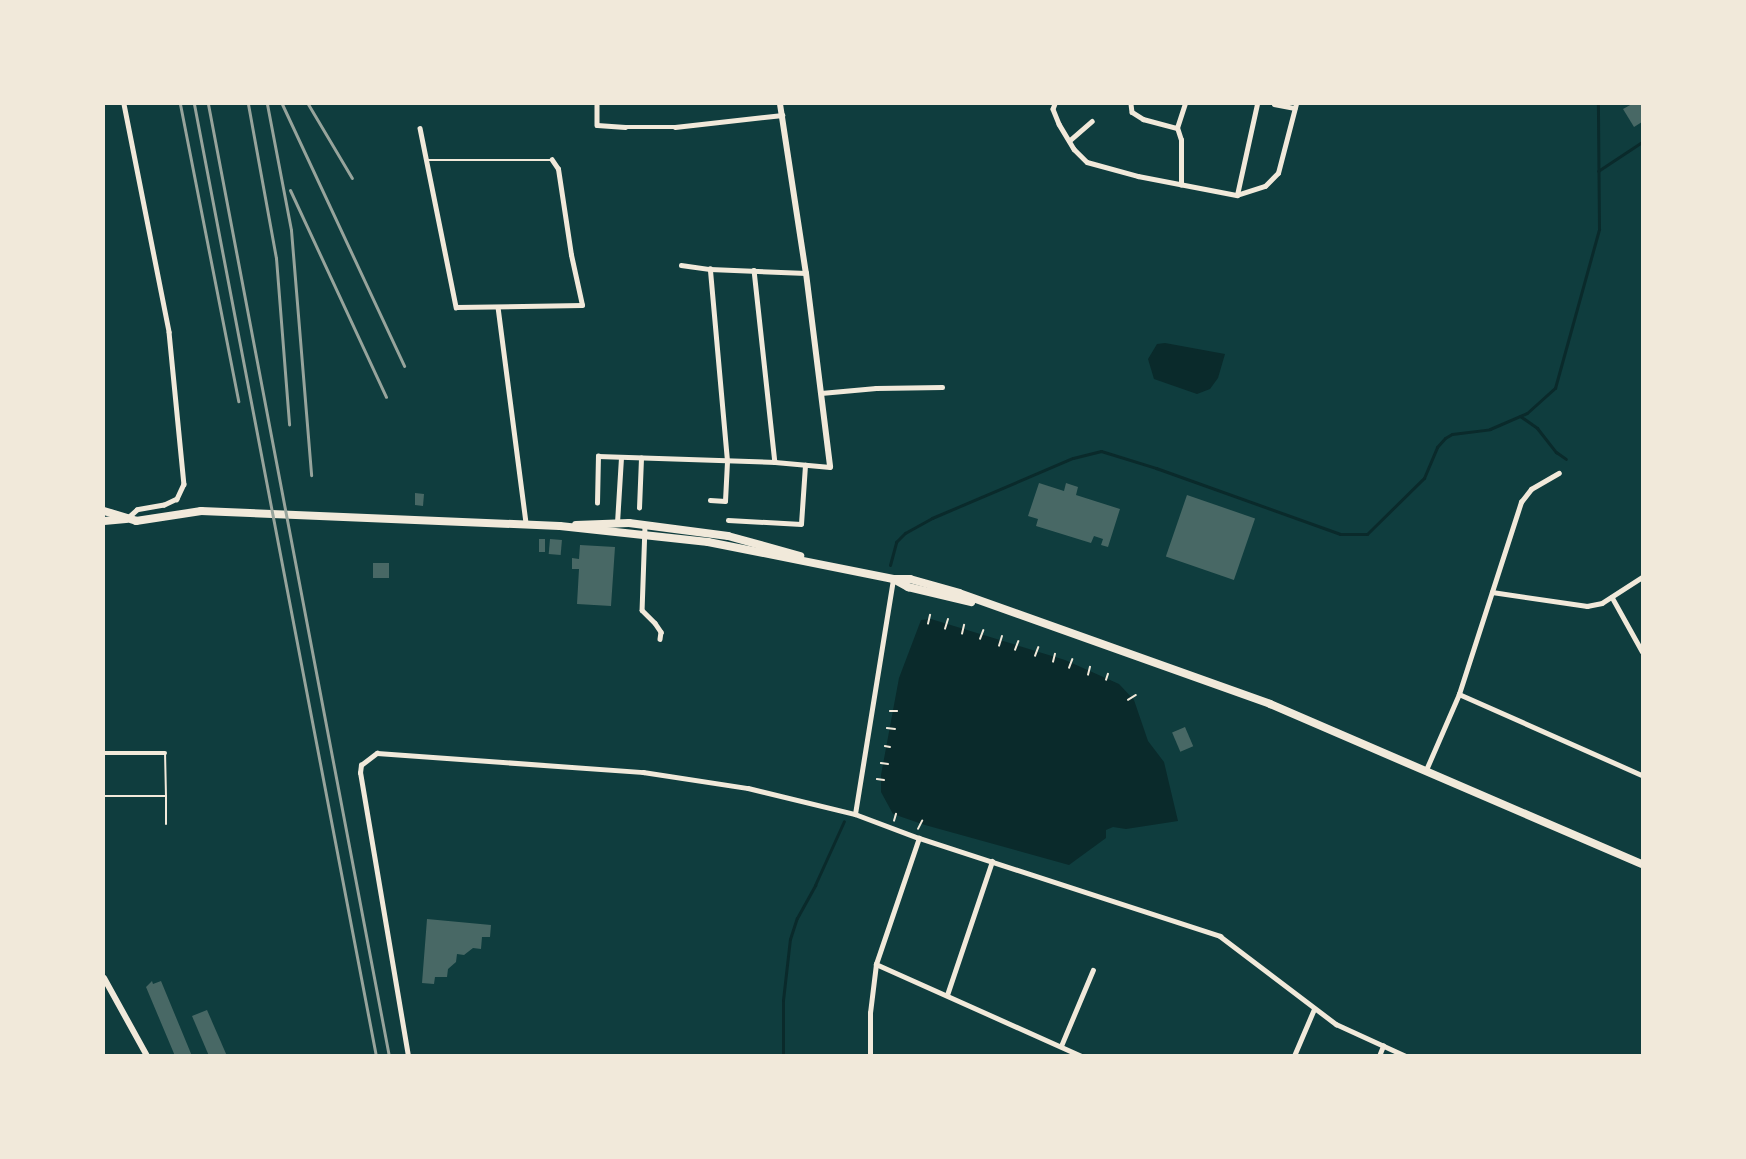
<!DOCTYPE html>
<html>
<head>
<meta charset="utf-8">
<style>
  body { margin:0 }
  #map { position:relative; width:1746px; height:1159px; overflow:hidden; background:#0f3d3e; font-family:Lato,sans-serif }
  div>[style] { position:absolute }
  .water>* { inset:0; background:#0a2a2b }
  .stream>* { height:3px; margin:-1.5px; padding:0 1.5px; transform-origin:1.5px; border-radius:1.5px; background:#0a2a2b }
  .building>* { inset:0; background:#486865; transform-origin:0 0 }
  .path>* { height:1.5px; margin:-0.75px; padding:0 0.75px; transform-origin:0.75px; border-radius:0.75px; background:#f1e9da }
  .service>* { height:2px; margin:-1px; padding:0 1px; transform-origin:1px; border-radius:1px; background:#f1e9da }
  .minor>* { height:4.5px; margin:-2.25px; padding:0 2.25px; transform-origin:2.25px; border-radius:2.25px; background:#f1e9da }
  .tertiary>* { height:6px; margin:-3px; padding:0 3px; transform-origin:3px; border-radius:3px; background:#f1e9da }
  .primary>* { height:8px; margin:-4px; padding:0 4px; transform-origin:4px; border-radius:4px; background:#f1e9da }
  .rail>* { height:3px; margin:-1.5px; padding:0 1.5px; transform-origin:1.5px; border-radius:1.5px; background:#97a49c }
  span { translate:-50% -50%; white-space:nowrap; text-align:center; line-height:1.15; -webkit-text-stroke:4.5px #f1e9da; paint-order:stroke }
  .frame { position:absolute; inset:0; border:105px solid #f1e9da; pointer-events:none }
</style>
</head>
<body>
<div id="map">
  <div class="water">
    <i style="clip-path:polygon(1165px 343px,1225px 354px,1218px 378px,1210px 389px,1197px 394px,1154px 379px,1148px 359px,1157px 344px)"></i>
    <i style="clip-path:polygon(931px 619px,1065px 660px,1119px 684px,1134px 700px,1148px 741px,1164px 762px,1178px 821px,1126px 829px,1113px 827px,1106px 830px,1106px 838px,1069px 865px,925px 825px,893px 814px,881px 792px,881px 775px,899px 678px,921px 620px)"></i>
  </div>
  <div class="stream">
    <i style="left:1598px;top:171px;width:53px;rotate:-33.4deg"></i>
    <i style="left:1520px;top:416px;width:21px;rotate:35deg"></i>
    <i style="left:1537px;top:428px;width:31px;rotate:52deg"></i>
    <i style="left:1556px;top:452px;width:12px;rotate:35deg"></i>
    <i style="left:890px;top:565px;width:24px;rotate:-75deg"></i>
    <i style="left:896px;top:542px;width:13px;rotate:-45deg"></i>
    <i style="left:905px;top:533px;width:31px;rotate:-29deg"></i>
    <i style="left:932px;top:518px;width:153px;rotate:-23.1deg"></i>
    <i style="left:1073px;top:458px;width:29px;rotate:-14deg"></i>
    <i style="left:1101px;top:451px;width:58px;rotate:17.2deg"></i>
    <i style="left:1156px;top:468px;width:195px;rotate:19.7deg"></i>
    <i style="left:1340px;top:534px;width:27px"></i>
    <i style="left:1367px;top:534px;width:80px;rotate:-44.5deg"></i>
    <i style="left:1424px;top:478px;width:34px;rotate:-67deg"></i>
    <i style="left:1437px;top:447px;width:12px;rotate:-48deg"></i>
    <i style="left:1445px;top:438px;width:8px;rotate:-30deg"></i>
    <i style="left:1452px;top:434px;width:38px;rotate:-7deg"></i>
    <i style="left:1490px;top:429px;width:40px;rotate:-23.4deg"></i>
    <i style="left:1527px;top:413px;width:38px;rotate:-42deg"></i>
    <i style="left:1555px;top:388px;width:165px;rotate:-74.5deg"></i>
    <i style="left:1599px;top:229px;width:125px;rotate:-90.5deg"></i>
    <i style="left:783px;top:1056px;width:56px;rotate:-90deg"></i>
    <i style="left:783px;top:1000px;width:61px;rotate:-83.5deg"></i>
    <i style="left:790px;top:939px;width:22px;rotate:-72deg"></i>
    <i style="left:797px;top:918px;width:38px;rotate:-61deg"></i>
    <i style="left:815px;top:885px;width:70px;rotate:-65.6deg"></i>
  </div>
  <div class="building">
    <i style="clip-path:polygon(1632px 104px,1642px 104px,1642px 122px,1634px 127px,1623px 109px)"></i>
    <i style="clip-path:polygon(1039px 483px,1064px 491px,1066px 483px,1078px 487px,1076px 495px,1120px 509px,1108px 547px,1101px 545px,1103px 539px,1094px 536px,1091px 543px,1036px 526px,1038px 519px,1028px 516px)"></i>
    <i style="clip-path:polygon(415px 493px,424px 494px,423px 506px,415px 505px)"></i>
    <i style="left:1187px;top:495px;width:72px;height:65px;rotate:19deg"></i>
    <i style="left:539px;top:539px;width:6px;height:13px"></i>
    <i style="left:550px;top:539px;width:12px;height:15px;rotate:5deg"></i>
    <i style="clip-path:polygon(580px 545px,615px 547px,611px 606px,577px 604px,579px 569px,572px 569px,572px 558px,579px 559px)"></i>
    <i style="left:373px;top:563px;width:16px;height:15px"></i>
    <i style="left:1185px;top:727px;width:21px;height:14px;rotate:67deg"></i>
    <i style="clip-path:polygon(427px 919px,491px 925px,490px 937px,482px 937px,481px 949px,473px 948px,464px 955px,457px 954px,456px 962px,448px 969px,447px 977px,435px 977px,434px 984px,422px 983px)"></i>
    <i style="clip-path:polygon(152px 981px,153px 984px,161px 981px,192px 1056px,175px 1056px,146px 987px)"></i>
    <i style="clip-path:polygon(207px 1010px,227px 1056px,209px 1056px,192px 1016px)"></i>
  </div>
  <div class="path">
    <i style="left:928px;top:624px;width:9px;rotate:-77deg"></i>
    <i style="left:945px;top:629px;width:10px;rotate:-73deg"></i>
    <i style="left:962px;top:634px;width:9px;rotate:-77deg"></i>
    <i style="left:980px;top:639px;width:9px;rotate:-69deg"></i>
    <i style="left:999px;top:646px;width:10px;rotate:-73deg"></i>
    <i style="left:1015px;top:650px;width:9px;rotate:-69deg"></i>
    <i style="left:1035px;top:656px;width:9px;rotate:-69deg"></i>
    <i style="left:1053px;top:662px;width:8px;rotate:-76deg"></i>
    <i style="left:1069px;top:668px;width:9px;rotate:-69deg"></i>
    <i style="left:1088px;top:675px;width:8px;rotate:-76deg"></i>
    <i style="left:1106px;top:680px;width:6px;rotate:-72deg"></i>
    <i style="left:1128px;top:700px;width:9px;rotate:-32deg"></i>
    <i style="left:890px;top:711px;width:7px"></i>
    <i style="left:887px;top:728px;width:8px;rotate:7deg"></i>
    <i style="left:885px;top:746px;width:5px;rotate:11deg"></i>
    <i style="left:881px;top:763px;width:7px;rotate:8deg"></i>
    <i style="left:877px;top:779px;width:7px;rotate:8deg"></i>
    <i style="left:894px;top:821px;width:7px;rotate:-74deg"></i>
    <i style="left:918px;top:829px;width:9px;rotate:-63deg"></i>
  </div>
  <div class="service">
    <i style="left:428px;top:160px;width:124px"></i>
    <i style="left:104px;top:796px;width:62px"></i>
    <i style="left:166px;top:796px;width:43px;rotate:-91.3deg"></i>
    <i style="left:166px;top:796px;width:28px;rotate:90deg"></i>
  </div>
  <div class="minor">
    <i style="left:124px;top:104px;width:232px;rotate:78.8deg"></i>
    <i style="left:169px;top:332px;width:153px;rotate:84.4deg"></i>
    <i style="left:184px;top:484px;width:17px;rotate:115deg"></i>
    <i style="left:177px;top:499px;width:14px;rotate:155deg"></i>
    <i style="left:164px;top:505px;width:27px;rotate:170deg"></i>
    <i style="left:137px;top:510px;width:13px;rotate:138deg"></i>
    <i style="left:597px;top:104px;width:21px;rotate:90deg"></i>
    <i style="left:597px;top:125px;width:28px;rotate:4deg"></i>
    <i style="left:625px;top:127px;width:50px"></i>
    <i style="left:675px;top:127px;width:108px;rotate:-6.4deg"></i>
    <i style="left:1055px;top:104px;width:5px;rotate:112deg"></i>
    <i style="left:1053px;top:109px;width:16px;rotate:68deg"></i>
    <i style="left:1059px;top:124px;width:29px;rotate:59deg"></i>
    <i style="left:1074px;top:149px;width:18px;rotate:45deg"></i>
    <i style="left:1087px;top:162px;width:53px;rotate:15.4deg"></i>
    <i style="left:1138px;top:176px;width:101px;rotate:10.9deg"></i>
    <i style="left:1237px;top:195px;width:29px;rotate:-18deg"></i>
    <i style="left:1265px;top:186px;width:18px;rotate:-45deg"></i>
    <i style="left:1278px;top:173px;width:71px;rotate:-75.4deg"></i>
    <i style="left:1131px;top:104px;width:8px;rotate:83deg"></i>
    <i style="left:1132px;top:112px;width:13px;rotate:32deg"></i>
    <i style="left:1143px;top:119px;width:35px;rotate:15deg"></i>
    <i style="left:1274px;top:104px;width:21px;rotate:11deg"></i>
    <i style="left:420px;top:128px;width:183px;rotate:78.6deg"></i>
    <i style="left:456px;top:307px;width:126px;rotate:-0.9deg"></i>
    <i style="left:582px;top:305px;width:51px;rotate:-102.4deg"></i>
    <i style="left:571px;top:255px;width:87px;rotate:-98.6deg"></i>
    <i style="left:558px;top:169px;width:11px;rotate:-124deg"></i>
    <i style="left:1069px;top:141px;width:30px;rotate:-41deg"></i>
    <i style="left:1181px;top:185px;width:45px;rotate:-90deg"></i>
    <i style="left:1181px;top:140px;width:13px;rotate:-108deg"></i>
    <i style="left:1177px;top:128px;width:25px;rotate:-72deg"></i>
    <i style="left:1237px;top:195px;width:93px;rotate:-77.6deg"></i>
    <i style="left:681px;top:265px;width:29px;rotate:8deg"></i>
    <i style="left:710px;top:269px;width:96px;rotate:2.4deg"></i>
    <i style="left:754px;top:270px;width:193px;rotate:83.8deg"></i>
    <i style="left:498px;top:307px;width:219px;rotate:82.6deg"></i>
    <i style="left:821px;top:393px;width:55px;rotate:-5.2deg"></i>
    <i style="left:876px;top:388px;width:66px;rotate:-0.9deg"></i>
    <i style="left:710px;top:500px;width:15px;rotate:4deg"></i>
    <i style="left:725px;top:501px;width:40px;rotate:-87.1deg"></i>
    <i style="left:727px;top:461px;width:193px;rotate:-95.1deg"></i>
    <i style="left:597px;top:503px;width:47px;rotate:-88.8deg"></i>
    <i style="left:598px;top:456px;width:177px;rotate:1.9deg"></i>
    <i style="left:775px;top:462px;width:55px;rotate:5.2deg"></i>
    <i style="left:639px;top:508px;width:50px;rotate:-87.7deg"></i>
    <i style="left:728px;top:520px;width:73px;rotate:3.1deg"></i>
    <i style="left:801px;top:524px;width:59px;rotate:-86.1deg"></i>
    <i style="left:617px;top:523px;width:65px;rotate:-86.5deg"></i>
    <i style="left:645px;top:526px;width:84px;rotate:92deg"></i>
    <i style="left:642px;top:610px;width:18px;rotate:45deg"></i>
    <i style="left:655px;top:623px;width:11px;rotate:56deg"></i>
    <i style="left:661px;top:632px;width:7px;rotate:98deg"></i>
    <i style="left:1492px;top:592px;width:96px;rotate:8.4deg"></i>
    <i style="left:1587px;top:606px;width:15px;rotate:-11deg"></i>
    <i style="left:1602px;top:603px;width:48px;rotate:-33deg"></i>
    <i style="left:1612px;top:597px;width:62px;rotate:60.9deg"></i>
    <i style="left:1459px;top:694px;width:200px;rotate:23.9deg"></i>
    <i style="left:104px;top:753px;width:61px"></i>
    <i style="left:1426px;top:770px;width:83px;rotate:-66.5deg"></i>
    <i style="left:1459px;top:694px;width:202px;rotate:-72.1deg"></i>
    <i style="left:1521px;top:502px;width:16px;rotate:-52deg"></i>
    <i style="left:1531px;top:489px;width:32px;rotate:-30deg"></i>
    <i style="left:855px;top:814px;width:238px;rotate:-80.8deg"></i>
    <i style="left:876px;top:964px;width:226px;rotate:24.1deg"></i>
    <i style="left:947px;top:995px;width:141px;rotate:-71.4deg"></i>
    <i style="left:1061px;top:1046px;width:82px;rotate:-67.2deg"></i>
    <i style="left:408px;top:1056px;width:287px;rotate:-99.6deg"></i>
    <i style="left:360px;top:773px;width:8px;rotate:-83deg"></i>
    <i style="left:361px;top:765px;width:20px;rotate:-37deg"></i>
    <i style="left:377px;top:753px;width:267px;rotate:4.1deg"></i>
    <i style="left:643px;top:772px;width:106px;rotate:8.7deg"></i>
    <i style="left:748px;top:788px;width:110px;rotate:13.7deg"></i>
    <i style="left:855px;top:814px;width:68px;rotate:20.6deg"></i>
    <i style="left:919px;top:838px;width:317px;rotate:18deg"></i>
    <i style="left:1220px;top:936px;width:146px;rotate:37.2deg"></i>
    <i style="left:1336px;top:1024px;width:77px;rotate:24.6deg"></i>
    <i style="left:870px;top:1056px;width:43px;rotate:-90deg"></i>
    <i style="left:870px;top:1013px;width:49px;rotate:-83deg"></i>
    <i style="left:876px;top:964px;width:133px;rotate:-71.2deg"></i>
    <i style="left:1294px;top:1056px;width:51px;rotate:-66.9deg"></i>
    <i style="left:1379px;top:1056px;width:11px;rotate:-68deg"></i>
  </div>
  <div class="tertiary">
    <i style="left:780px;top:104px;width:171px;rotate:81.3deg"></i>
    <i style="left:806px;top:273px;width:195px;rotate:82.9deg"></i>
    <i style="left:104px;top:978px;width:89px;rotate:61.1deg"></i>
  </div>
  <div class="primary">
    <i style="left:104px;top:511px;width:34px;rotate:17deg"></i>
    <i style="left:136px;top:521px;width:66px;rotate:-8.7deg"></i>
    <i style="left:201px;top:511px;width:359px;rotate:2.4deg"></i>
    <i style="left:560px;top:526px;width:149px;rotate:6.2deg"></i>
    <i style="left:708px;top:542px;width:189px;rotate:11.3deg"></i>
    <i style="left:893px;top:579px;width:17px"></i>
    <i style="left:910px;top:579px;width:51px;rotate:15.9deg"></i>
    <i style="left:959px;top:593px;width:330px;rotate:19.6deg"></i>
    <i style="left:1270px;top:704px;width:405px;rotate:23.3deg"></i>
    <i style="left:104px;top:521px;width:22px;rotate:-5deg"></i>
    <i style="left:576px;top:525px;width:53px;rotate:-2.2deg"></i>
    <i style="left:629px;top:523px;width:100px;rotate:7.5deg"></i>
    <i style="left:728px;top:536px;width:75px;rotate:15.5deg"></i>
    <i style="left:897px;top:581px;width:13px;rotate:29deg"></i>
    <i style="left:908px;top:587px;width:65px;rotate:13.4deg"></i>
  </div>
  <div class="rail">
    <i style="left:180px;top:104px;width:303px;rotate:78.9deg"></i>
    <i style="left:194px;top:104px;width:969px;rotate:79.18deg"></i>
    <i style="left:208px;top:104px;width:969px;rotate:79.24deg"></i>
    <i style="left:248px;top:104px;width:157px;rotate:79.7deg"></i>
    <i style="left:276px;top:258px;width:167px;rotate:85.5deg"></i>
    <i style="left:267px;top:104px;width:128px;rotate:79.2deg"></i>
    <i style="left:291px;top:230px;width:246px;rotate:85.3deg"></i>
    <i style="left:282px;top:104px;width:289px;rotate:65deg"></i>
    <i style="left:308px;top:104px;width:86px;rotate:59.3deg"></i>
    <i style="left:290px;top:190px;width:228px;rotate:65.1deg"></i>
  </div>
  <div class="frame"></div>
</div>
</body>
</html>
